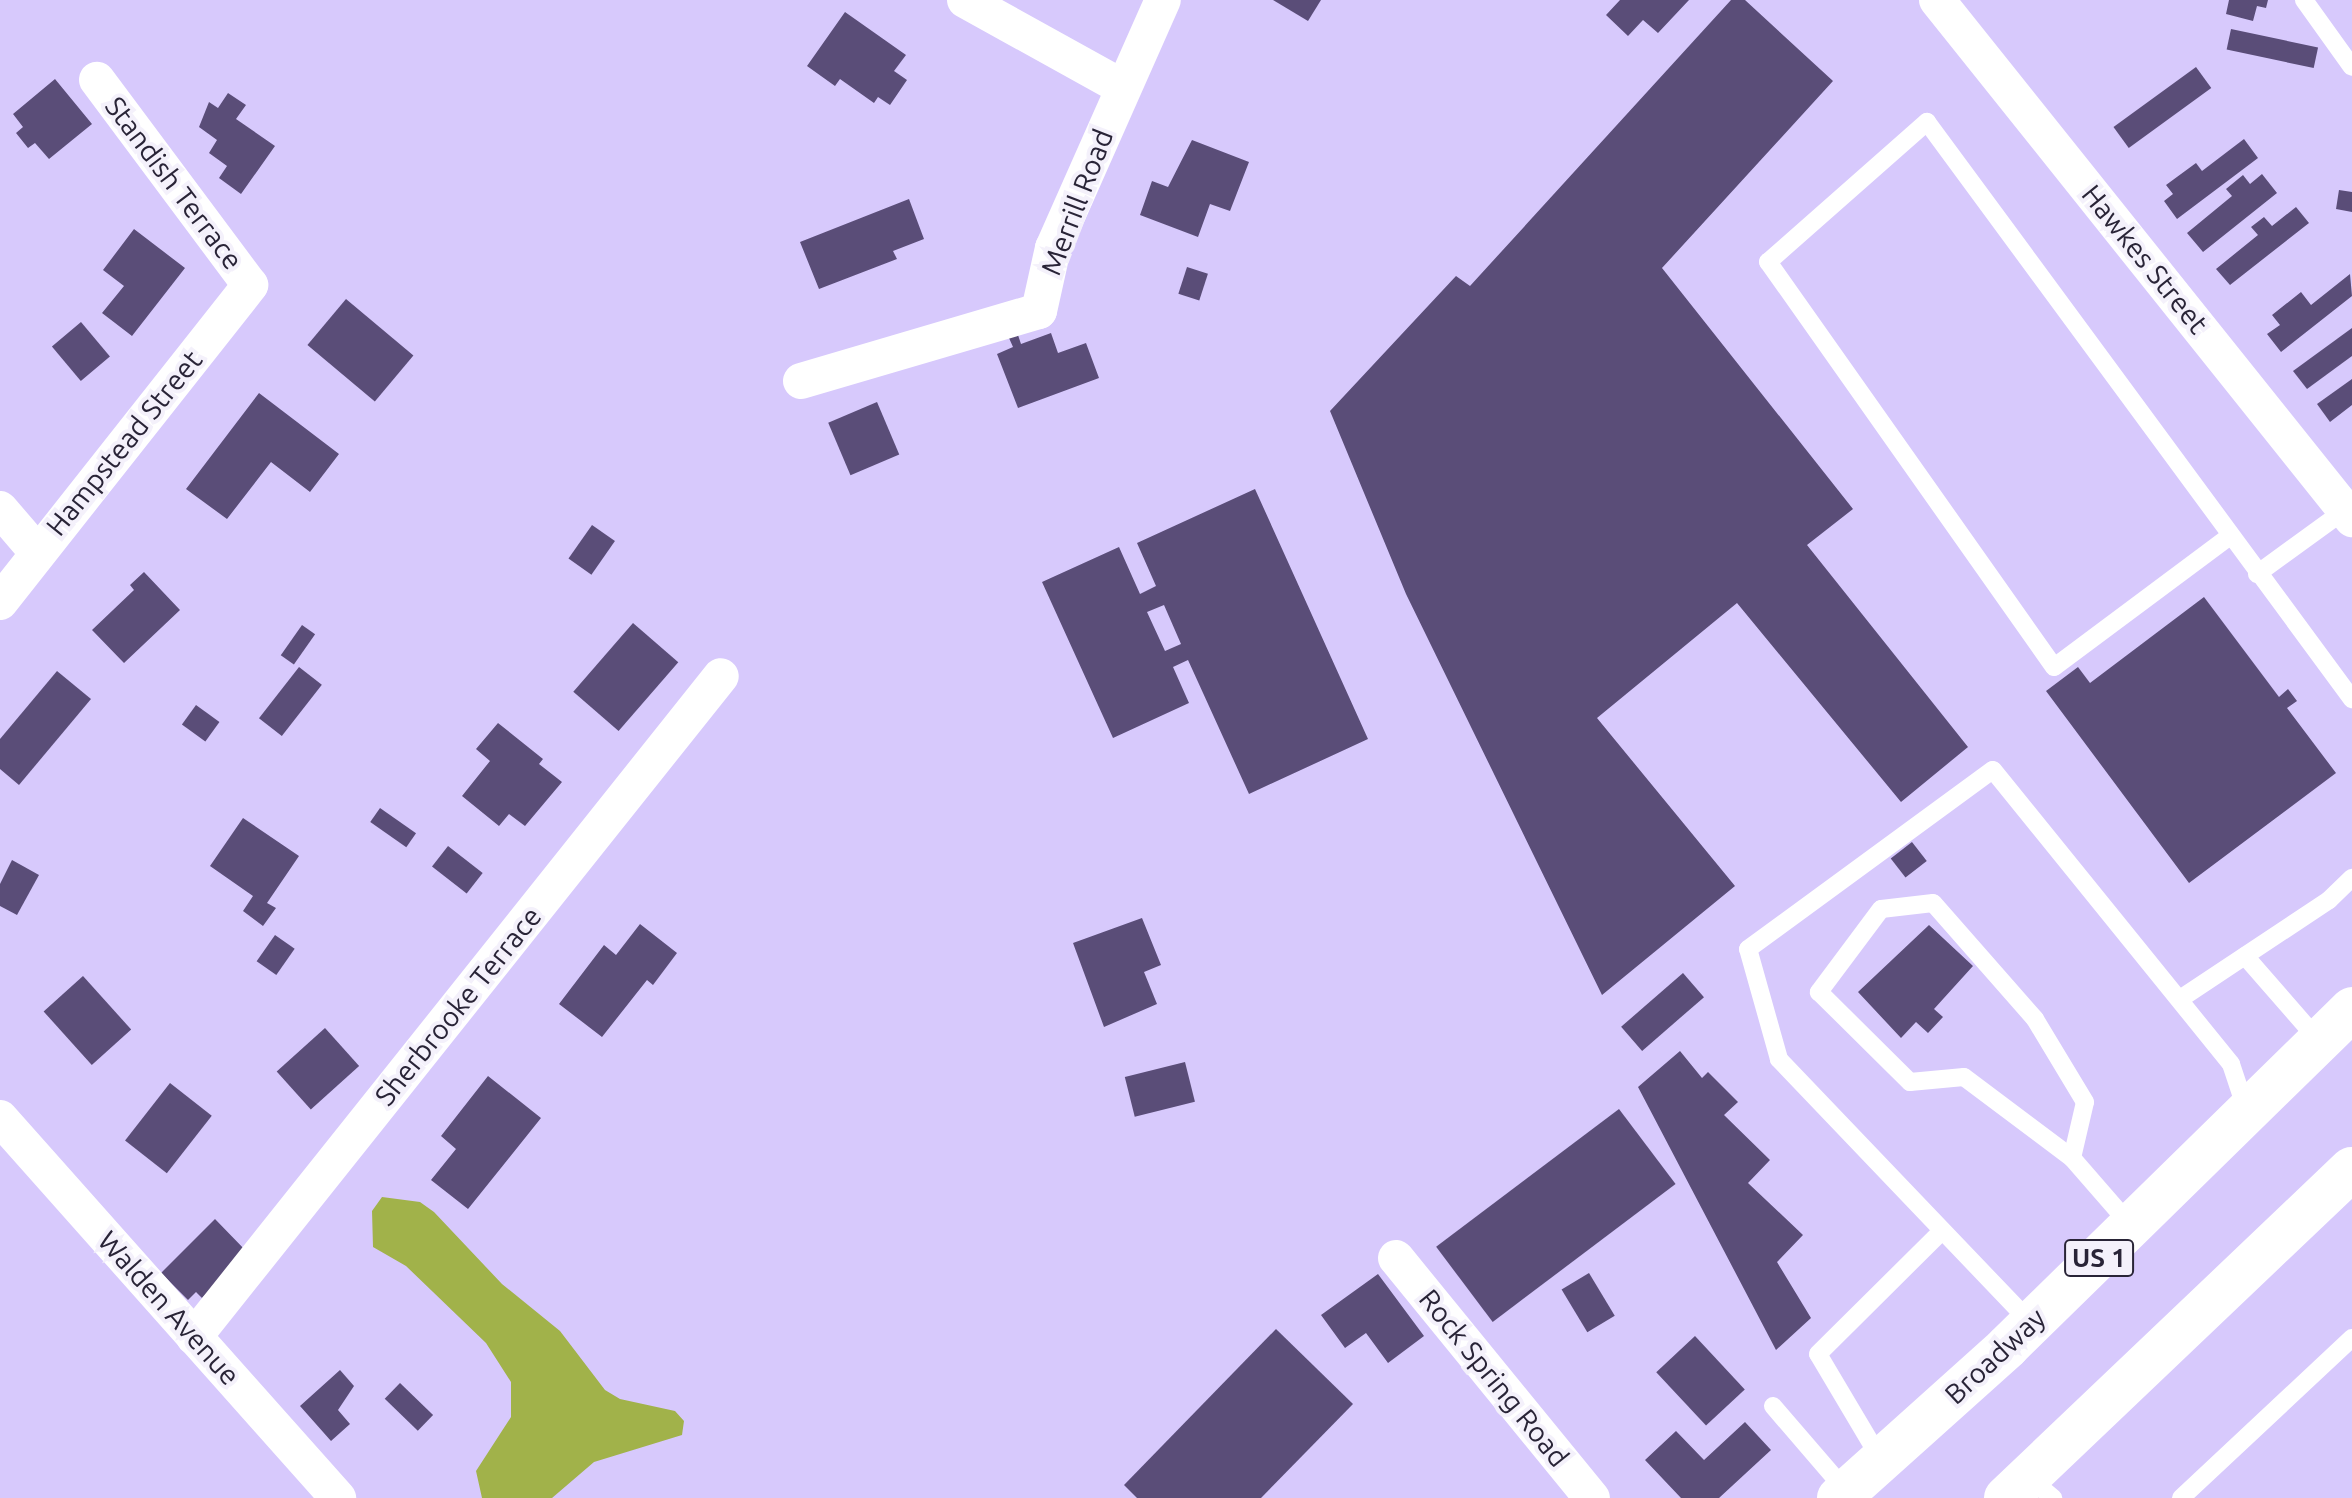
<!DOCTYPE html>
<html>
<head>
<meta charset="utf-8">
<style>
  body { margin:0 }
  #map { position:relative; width:2352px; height:1498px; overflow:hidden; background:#d7c9fc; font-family:Ubuntu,sans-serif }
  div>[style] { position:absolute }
  .green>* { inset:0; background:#a1b24a }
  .building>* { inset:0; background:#5a4d78; transform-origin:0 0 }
  .lane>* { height:18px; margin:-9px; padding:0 9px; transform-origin:9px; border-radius:9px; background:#fff }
  .street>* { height:36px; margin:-18px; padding:0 18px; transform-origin:18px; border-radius:18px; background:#fff }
  .highway>* { height:44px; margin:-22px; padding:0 22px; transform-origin:22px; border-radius:22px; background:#fff }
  span { translate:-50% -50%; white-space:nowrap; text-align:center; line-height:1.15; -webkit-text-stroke:8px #f4f1fb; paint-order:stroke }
  .shield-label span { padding:2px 6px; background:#f4f1fb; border:2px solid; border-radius:6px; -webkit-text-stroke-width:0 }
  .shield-label { font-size:26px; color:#292437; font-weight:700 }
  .street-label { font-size:28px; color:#292437 }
</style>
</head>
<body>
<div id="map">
  <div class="green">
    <i style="clip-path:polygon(382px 1197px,420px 1202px,434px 1212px,502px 1284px,560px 1331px,605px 1390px,620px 1399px,675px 1411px,684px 1421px,682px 1435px,594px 1462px,552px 1498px,482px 1498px,476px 1471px,511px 1417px,511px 1382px,486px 1343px,406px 1266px,373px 1247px,372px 1211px)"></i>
  </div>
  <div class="building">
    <i style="clip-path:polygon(1273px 0,1321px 0,1308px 21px)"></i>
    <i style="clip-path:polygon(1620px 0,1689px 0,1658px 33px,1643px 20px,1628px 36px,1606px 15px)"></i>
    <i style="clip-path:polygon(1731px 0,1745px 0,1833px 81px,1662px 268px,1853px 509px,1807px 545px,1968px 747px,1901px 802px,1737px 603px,1597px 718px,1735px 886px,1602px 995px,1406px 594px,1330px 411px,1456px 276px,1470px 286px)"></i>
    <i style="clip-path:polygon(2229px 0,2268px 0,2266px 8px,2257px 6px,2253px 21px,2226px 14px)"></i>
    <i style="clip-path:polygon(845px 12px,906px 55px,894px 71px,907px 80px,890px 105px,878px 97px,874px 103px,840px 79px,835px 86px,807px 66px)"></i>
    <i style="left:2231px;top:29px;width:89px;height:21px;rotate:12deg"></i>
    <i style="left:2196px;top:67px;width:26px;height:102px;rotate:54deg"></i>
    <i style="clip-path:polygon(55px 79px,92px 124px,49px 159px,35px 143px,28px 148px,16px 133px,23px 127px,13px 114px)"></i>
    <i style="clip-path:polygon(228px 93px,246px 105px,236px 119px,275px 146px,241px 194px,219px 178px,227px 166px,209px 153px,217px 140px,199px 127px,209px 102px,218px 108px)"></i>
    <i style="clip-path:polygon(2244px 139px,2258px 158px,2177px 219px,2164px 201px,2173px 194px,2166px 185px,2196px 163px,2202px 171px)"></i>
    <i style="clip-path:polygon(1192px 140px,1249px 162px,1230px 211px,1210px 204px,1198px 237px,1140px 215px,1152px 181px,1168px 187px)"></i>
    <i style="clip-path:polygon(2262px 174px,2277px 193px,2203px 252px,2187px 233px,2232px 196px,2226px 189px,2243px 175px,2250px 184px)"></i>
    <i style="clip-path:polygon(2339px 190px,2352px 192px,2352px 212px,2336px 209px)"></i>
    <i style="clip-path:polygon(909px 199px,924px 239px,893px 251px,897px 259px,819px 289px,800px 242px)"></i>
    <i style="clip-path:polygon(2296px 207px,2309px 223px,2230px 285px,2216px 269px,2258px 235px,2251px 227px,2264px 217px,2272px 226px)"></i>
    <i style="clip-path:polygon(134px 229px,185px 268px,132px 336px,102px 313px,124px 286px,103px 270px)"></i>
    <i style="left:1187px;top:267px;width:22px;height:28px;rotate:18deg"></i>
    <i style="clip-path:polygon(2350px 274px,2352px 296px,2281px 352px,2267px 334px,2280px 325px,2272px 315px,2301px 292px,2311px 305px)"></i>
    <i style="left:346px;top:299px;width:88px;height:60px;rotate:40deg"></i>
    <i style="left:81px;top:322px;width:45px;height:38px;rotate:50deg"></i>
    <i style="clip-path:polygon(2352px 328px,2352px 356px,2307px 389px,2293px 371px)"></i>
    <i style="clip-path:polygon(1051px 333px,1058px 353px,1086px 343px,1099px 378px,1018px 408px,997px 354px,1013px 347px,1009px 338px,1018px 335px,1021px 344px)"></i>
    <i style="clip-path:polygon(2352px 379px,2352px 405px,2330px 422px,2317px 404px)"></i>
    <i style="clip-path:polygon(259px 393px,339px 454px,310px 492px,271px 462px,227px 519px,186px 489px)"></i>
    <i style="left:877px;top:402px;width:57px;height:53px;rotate:67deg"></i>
    <i style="clip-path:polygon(evenodd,1255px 489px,1368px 739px,1249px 794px,1188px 660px,1173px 667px,1189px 703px,1113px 738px,1042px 582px,1119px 547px,1140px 594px,1156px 586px,1137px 543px,1255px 489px,1164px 605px,1181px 644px,1165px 651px,1147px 612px,1164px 605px)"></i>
    <i style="left:592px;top:525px;width:28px;height:41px;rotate:35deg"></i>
    <i style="clip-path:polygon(144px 572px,180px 610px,124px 663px,92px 630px,134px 590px,130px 585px)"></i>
    <i style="clip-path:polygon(2204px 597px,2279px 697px,2288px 689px,2297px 701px,2287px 708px,2336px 773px,2189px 883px,2046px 691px,2078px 667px,2090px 683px)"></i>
    <i style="left:633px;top:623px;width:60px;height:91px;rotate:41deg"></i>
    <i style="left:302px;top:625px;width:16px;height:37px;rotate:35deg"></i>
    <i style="left:299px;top:667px;width:29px;height:65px;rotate:38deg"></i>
    <i style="clip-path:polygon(57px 671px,91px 699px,19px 785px,0 769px,0 739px)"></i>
    <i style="left:196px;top:705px;width:29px;height:24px;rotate:36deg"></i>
    <i style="clip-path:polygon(498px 723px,543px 759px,539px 764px,562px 782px,525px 826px,509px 814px,499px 826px,462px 796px,490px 761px,476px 749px)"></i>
    <i style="left:380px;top:808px;width:44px;height:17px;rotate:35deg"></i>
    <i style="clip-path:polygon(243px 818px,299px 856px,267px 903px,276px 908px,263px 926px,243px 911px,253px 896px,210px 866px)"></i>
    <i style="left:1912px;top:842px;width:24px;height:27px;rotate:52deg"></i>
    <i style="left:448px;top:846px;width:44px;height:26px;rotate:38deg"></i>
    <i style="clip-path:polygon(12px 860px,39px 875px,17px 915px,0 906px,0 884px)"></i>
    <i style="clip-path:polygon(1142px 918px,1161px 965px,1144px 972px,1157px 1004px,1104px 1027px,1073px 943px)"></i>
    <i style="clip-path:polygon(640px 924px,677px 953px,653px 985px,647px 980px,602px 1037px,559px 1004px,604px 945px,616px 955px)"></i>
    <i style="clip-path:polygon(1929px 925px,1973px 966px,1934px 1009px,1943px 1017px,1928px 1033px,1916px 1022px,1901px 1038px,1858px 992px)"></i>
    <i style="left:275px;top:935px;width:24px;height:32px;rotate:35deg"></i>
    <i style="left:1683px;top:973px;width:32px;height:82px;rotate:49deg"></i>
    <i style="left:83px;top:976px;width:72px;height:53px;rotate:48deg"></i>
    <i style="left:325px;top:1028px;width:51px;height:65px;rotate:48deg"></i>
    <i style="clip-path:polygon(1680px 1051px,1702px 1078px,1708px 1072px,1738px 1102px,1724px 1115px,1770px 1160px,1748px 1183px,1803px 1235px,1777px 1262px,1811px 1318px,1776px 1350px,1638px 1087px)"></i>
    <i style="left:1185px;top:1062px;width:41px;height:62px;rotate:76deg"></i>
    <i style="clip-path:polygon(488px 1076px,541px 1118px,468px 1209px,431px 1180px,456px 1149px,441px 1136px)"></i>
    <i style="left:170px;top:1083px;width:53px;height:73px;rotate:38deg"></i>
    <i style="left:1619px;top:1109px;width:94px;height:229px;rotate:53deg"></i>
    <i style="clip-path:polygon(215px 1219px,248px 1253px,202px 1298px,196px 1292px,188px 1300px,161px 1273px)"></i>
    <i style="left:1589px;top:1273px;width:50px;height:32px;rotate:59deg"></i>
    <i style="clip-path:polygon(1378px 1274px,1424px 1336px,1388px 1363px,1366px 1333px,1345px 1348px,1321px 1315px)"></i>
    <i style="clip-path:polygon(1276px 1329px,1353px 1404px,1261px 1498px,1137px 1498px,1124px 1485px)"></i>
    <i style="left:1695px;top:1336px;width:73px;height:53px;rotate:47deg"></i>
    <i style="clip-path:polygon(340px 1370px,354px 1386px,338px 1410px,350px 1424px,331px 1441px,300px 1406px)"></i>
    <i style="left:400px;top:1383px;width:46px;height:22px;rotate:44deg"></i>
    <i style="clip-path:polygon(1745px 1422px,1771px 1450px,1719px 1498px,1681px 1498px,1645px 1460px,1676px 1431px,1704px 1460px)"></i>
  </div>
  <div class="lane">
    <i style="left:2304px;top:0;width:82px;rotate:54.4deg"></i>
    <i style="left:2230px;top:536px;width:219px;rotate:143.3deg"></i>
    <i style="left:2054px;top:667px;width:496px;rotate:-125.2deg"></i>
    <i style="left:1768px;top:262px;width:212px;rotate:-41.4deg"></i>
    <i style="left:1927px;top:122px;width:717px;rotate:53.63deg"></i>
    <i style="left:2257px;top:574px;width:109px;rotate:-36deg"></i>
    <i style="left:2245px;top:956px;width:114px;rotate:48.9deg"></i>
    <i style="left:2180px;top:999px;width:179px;rotate:-33.6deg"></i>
    <i style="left:2329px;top:900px;width:32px;rotate:-44deg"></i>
    <i style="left:2072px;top:1158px;width:57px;rotate:-76.9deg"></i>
    <i style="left:2085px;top:1102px;width:97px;rotate:-121.1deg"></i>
    <i style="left:2035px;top:1019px;width:154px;rotate:-131.3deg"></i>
    <i style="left:1933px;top:903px;width:52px;rotate:173.4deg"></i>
    <i style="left:1881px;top:909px;width:104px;rotate:126.8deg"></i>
    <i style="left:1819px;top:992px;width:128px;rotate:44.7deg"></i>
    <i style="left:1910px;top:1082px;width:54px;rotate:-5.3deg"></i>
    <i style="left:1964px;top:1077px;width:135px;rotate:36.9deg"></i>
    <i style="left:2072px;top:1158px;width:91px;rotate:49deg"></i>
    <i style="left:2031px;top:1323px;width:365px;rotate:-133.7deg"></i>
    <i style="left:1779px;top:1059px;width:114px;rotate:-105.7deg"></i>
    <i style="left:1748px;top:949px;width:303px;rotate:-36.2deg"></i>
    <i style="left:1993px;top:770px;width:378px;rotate:51deg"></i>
    <i style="left:2231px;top:1064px;width:47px;rotate:71.6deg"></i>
    <i style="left:1773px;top:1406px;width:112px;rotate:49.3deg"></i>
    <i style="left:1881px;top:1460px;width:123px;rotate:-120.7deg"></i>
    <i style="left:1818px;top:1354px;width:173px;rotate:-44.8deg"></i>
    <i style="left:2028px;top:1477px;width:33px;rotate:40deg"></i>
    <i style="left:2181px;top:1498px;width:234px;rotate:-43.1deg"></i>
  </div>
  <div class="street">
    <i style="left:965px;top:0;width:179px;rotate:29deg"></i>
    <i style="left:1937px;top:0;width:665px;rotate:51.35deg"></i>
    <i style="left:801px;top:381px;width:248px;rotate:-16.4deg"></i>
    <i style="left:1039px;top:311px;width:65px;rotate:-77.5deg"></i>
    <i style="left:1053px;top:248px;width:271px;rotate:-66.1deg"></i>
    <i style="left:0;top:509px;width:57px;rotate:49.3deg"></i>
    <i style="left:0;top:602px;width:404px;rotate:-51.7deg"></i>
    <i style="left:250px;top:285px;width:256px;rotate:-126.7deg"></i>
    <i style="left:0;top:1118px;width:509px;rotate:48.35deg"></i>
    <i style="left:1396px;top:1258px;width:310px;rotate:50.8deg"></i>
    <i style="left:194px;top:1337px;width:845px;rotate:-51.44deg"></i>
  </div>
  <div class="highway">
    <i style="left:1839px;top:1498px;width:226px;rotate:-41.9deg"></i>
    <i style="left:2007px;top:1347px;width:483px;rotate:-44.4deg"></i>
    <i style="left:2006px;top:1498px;width:477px;rotate:-43.6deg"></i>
  </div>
  <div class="shield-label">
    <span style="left:2099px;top:1258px">US 1</span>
  </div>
  <div class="street-label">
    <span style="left:174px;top:183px;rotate:53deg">Standish Terrace</span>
    <span style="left:1077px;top:202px;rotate:-69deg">Merrill Road</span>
    <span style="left:2145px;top:259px;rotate:51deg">Hawkes Street</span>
    <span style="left:124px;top:443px;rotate:-51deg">Hampstead Street</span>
    <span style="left:458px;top:1006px;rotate:-51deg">Sherbrooke Terrace</span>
    <span style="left:169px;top:1308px;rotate:48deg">Walden Avenue</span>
    <span style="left:1995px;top:1356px;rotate:-43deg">Broadway</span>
    <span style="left:1494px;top:1378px;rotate:51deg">Rock Spring Road</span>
  </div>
</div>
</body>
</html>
